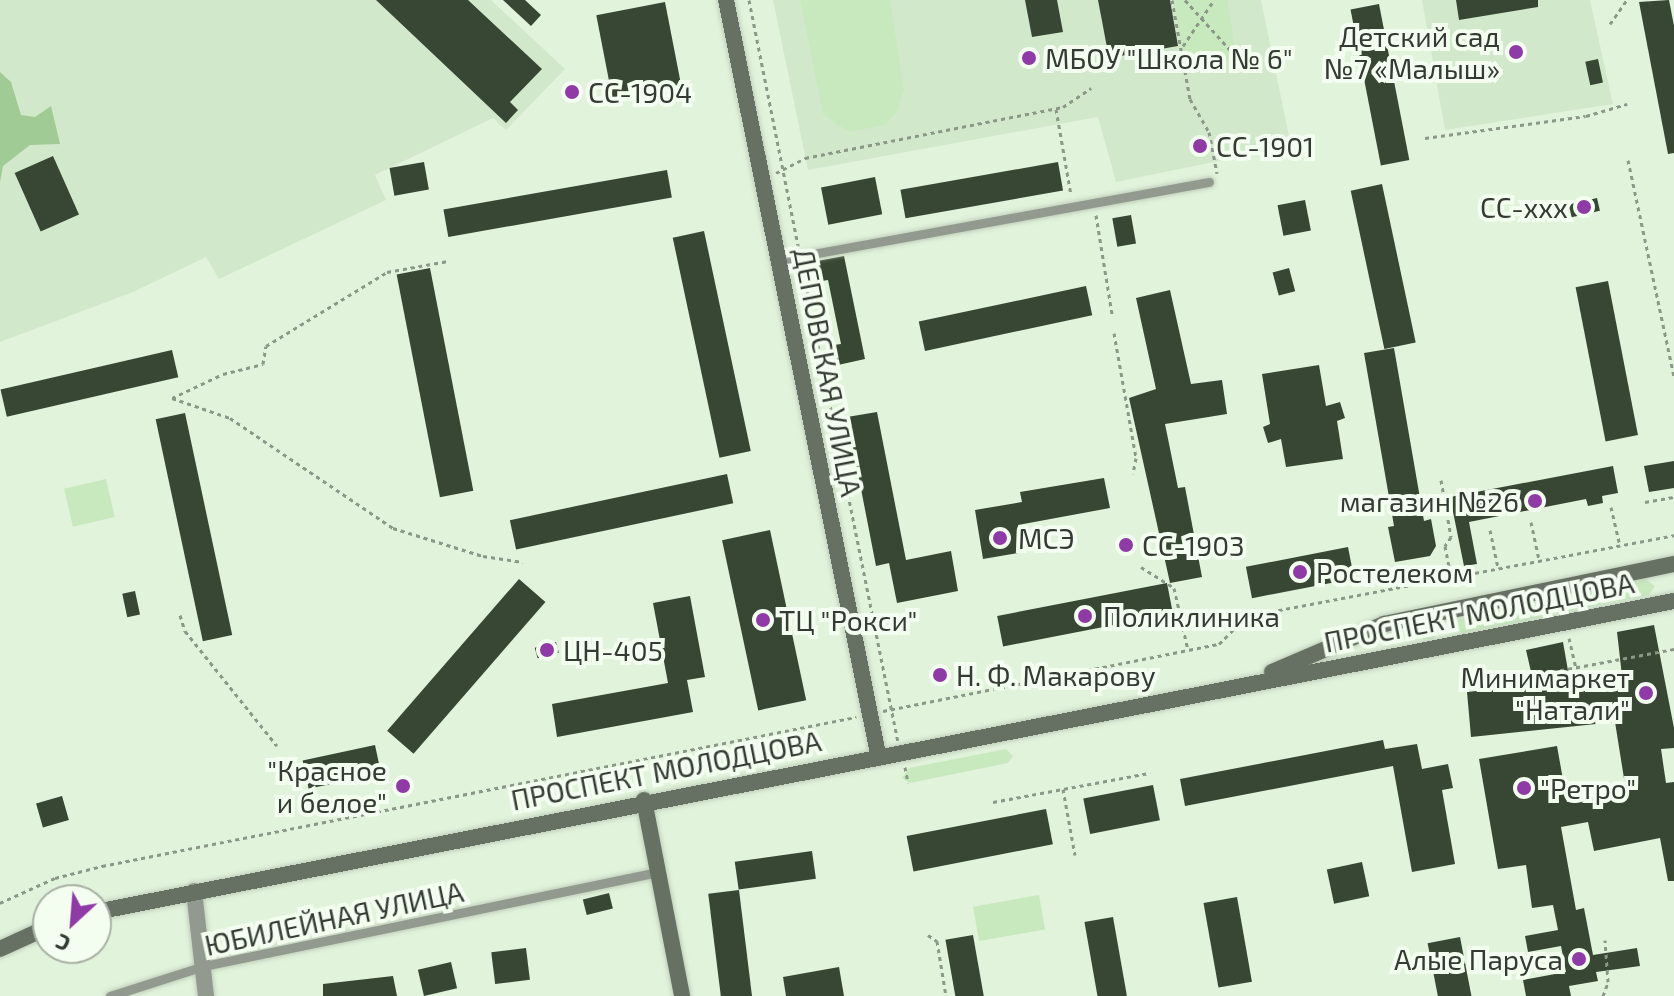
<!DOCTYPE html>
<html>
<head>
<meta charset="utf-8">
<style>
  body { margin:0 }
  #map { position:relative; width:1674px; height:996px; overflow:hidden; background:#e2f3dc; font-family:"Exo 2",sans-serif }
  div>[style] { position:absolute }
  .built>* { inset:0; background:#d2e8cb }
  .green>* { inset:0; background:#c7e9bd; transform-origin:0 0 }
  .forest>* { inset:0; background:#a1cb94 }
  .building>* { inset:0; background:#384734; transform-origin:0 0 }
  .round { border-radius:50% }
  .path>* { height:3px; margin-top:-1.5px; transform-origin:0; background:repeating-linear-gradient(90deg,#8b9787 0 4px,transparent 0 8px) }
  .roads { filter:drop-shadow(0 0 2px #bfceba) drop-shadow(0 0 2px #bfceba) }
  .lane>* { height:9px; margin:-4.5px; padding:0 4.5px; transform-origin:4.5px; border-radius:4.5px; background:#92998f }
  .street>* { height:16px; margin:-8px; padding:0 8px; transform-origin:8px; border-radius:8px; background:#92998f }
  .secondary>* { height:16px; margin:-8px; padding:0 8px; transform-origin:8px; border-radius:8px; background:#667163 }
  .dots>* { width:22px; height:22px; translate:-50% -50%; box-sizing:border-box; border:4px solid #f3fef0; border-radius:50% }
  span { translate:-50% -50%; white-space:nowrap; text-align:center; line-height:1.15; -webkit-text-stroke:8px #f3fef0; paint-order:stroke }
  .poi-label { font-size:28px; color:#343b32 }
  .right { translate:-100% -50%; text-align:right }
  .left { translate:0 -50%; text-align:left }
  .street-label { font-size:28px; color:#343b32 }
  .north { position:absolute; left:32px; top:884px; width:80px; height:80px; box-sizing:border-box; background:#f3fef0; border:2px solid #a7b0a4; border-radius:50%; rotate:206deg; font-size:22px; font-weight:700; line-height:32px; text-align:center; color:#343b32 }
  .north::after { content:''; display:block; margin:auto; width:28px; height:36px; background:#903aa7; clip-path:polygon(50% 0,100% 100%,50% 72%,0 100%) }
</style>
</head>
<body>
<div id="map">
  <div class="built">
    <i style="clip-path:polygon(0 0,491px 0,565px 69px,506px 130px,493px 118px,375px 175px,386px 200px,219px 279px,206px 257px,133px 292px,0 342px)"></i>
    <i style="clip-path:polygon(773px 0,1261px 0,1291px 146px,1116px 182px,1098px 117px,808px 170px)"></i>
    <i style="clip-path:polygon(1422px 0,1590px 0,1613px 104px,1445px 130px)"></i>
  </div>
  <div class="green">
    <i style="clip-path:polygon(800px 0,890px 0,904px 90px,897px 112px,885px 125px,849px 132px,823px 114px)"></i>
    <i style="clip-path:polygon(1173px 0,1227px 0,1237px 59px,1186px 68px)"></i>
    <i style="left:106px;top:479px;width:39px;height:43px;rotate:77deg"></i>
    <i style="clip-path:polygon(1645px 579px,1655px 586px,1649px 595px,1559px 613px,1556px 597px)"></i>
    <i style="clip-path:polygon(1544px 603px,1547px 616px,1462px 633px,1455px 629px,1457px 620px)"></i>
    <i style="clip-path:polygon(1431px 625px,1437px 634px,1433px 639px,1393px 640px,1396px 632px)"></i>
    <i style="clip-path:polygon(1006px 749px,1013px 756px,1008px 763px,910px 783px,902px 778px,909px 768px)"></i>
    <i style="left:1039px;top:895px;width:35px;height:67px;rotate:80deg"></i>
  </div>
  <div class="forest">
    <i style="clip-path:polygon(0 72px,11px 82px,21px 115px,35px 117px,51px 106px,60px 144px,30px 145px,3px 166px,0 182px)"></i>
  </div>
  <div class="building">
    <i style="clip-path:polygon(376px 0,468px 0,542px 69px,510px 102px,518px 110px,506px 123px)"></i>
    <i style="clip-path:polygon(503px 0,525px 0,541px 15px,531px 26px)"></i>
    <i style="clip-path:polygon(1025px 0,1057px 0,1063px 32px,1032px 37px)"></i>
    <i style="clip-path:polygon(1098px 0,1170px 0,1178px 46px,1109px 58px)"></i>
    <i style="clip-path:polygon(1456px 0,1538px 0,1538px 7px,1459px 20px)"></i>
    <i style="clip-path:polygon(1669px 0,1674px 26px,1674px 153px,1668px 154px,1639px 2px)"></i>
    <i style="left:665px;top:2px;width:84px;height:70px;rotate:79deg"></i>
    <i style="left:1379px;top:4px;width:159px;height:29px;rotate:79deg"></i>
    <i style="left:1598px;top:59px;width:24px;height:13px;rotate:78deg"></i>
    <i class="round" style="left:562px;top:82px;width:20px;height:20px"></i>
    <i class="round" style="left:1190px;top:136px;width:20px;height:20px"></i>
    <i style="left:53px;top:156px;width:64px;height:42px;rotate:66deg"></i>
    <i style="left:424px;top:162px;width:28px;height:35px;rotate:80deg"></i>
    <i style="left:1058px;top:162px;width:29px;height:160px;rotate:80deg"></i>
    <i style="left:667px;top:170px;width:28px;height:227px;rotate:80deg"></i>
    <i style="left:875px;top:177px;width:38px;height:55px;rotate:79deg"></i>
    <i style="left:1382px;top:184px;width:162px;height:32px;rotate:78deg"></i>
    <i style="left:1597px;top:198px;width:13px;height:29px;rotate:77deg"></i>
    <i style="left:1305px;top:200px;width:31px;height:28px;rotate:79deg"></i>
    <i style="left:1131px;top:215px;width:29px;height:19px;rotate:80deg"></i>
    <i style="left:704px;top:231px;width:225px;height:32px;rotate:78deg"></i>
    <i style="clip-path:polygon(844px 256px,865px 359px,838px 365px,834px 345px,841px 344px,828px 280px,822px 281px,817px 261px)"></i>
    <i style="left:430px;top:268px;width:227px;height:34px;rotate:79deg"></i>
    <i style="left:1289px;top:268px;width:24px;height:17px;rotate:75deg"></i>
    <i style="left:1608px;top:281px;width:157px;height:33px;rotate:79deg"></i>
    <i style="left:1086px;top:286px;width:30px;height:171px;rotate:78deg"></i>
    <i style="clip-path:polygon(1170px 290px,1191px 384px,1222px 380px,1227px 414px,1165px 424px,1178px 488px,1185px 487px,1202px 577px,1170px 583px,1129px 398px,1156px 389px,1136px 298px)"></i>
    <i style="clip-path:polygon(1394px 348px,1424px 521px,1431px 519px,1436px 546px,1430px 556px,1395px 562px,1388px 527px,1394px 526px,1364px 353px)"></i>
    <i style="left:172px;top:350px;width:28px;height:176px;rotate:77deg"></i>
    <i style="clip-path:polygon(1319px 365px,1326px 406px,1340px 402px,1345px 418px,1337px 421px,1343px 459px,1286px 467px,1281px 439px,1268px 443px,1263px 427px,1270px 424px,1262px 374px)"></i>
    <i style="clip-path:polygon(877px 412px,906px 560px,951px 551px,958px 591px,897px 603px,889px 563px,876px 566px,847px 417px)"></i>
    <i style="left:185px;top:413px;width:227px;height:30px;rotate:78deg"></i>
    <i style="clip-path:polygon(1674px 461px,1674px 488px,1649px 492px,1644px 466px)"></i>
    <i style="clip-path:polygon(1613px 466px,1618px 493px,1602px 496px,1603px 503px,1588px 506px,1586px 499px,1469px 522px,1477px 564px,1464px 566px,1450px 497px)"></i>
    <i style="left:727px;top:474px;width:30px;height:222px;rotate:78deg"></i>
    <i style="clip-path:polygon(1104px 478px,1110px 508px,1018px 525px,1023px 552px,983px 559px,975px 510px,1022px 502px,1020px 492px)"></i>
    <i style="left:770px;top:530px;width:174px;height:49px;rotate:78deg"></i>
    <i class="round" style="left:1116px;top:535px;width:20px;height:20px"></i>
    <i style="left:1348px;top:547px;width:32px;height:104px;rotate:79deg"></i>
    <i style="left:519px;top:579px;width:35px;height:201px;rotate:41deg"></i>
    <i style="left:1167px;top:583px;width:31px;height:173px;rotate:79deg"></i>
    <i style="left:135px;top:591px;width:24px;height:13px;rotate:78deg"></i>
    <i style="clip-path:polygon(690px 596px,705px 677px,687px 680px,693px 712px,557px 737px,552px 704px,668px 683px,653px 603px)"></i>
    <i style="clip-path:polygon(1654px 625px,1674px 728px,1674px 748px,1661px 749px,1666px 783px,1674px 782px,1674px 881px,1668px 881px,1660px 838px,1594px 851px,1588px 822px,1561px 827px,1576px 910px,1584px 908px,1593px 955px,1637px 948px,1640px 966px,1596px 972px,1598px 981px,1569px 986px,1571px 996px,1526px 996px,1523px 980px,1566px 972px,1561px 946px,1528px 952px,1525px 936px,1558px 930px,1553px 905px,1532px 908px,1526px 865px,1498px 869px,1479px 759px,1557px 746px,1567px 802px,1626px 791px,1615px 722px,1471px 737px,1467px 692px,1534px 685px,1526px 650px,1563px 642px,1570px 682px,1622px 676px,1617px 632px)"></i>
    <i style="left:556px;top:642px;width:11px;height:22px;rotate:75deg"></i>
    <i style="clip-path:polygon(1383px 740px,1385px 749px,1417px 744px,1422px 769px,1448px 764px,1453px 788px,1442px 790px,1455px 864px,1412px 872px,1393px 766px,1185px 806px,1180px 779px)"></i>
    <i style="left:375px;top:745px;width:29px;height:74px;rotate:78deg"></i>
    <i style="left:1153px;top:785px;width:36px;height:71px;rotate:79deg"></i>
    <i style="left:62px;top:796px;width:25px;height:27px;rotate:74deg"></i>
    <i style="left:1046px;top:809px;width:36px;height:142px;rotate:79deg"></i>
    <i style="left:812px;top:851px;width:28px;height:78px;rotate:82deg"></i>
    <i style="left:1362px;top:862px;width:35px;height:36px;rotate:78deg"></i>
    <i style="left:739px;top:890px;width:107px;height:31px;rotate:83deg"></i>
    <i style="left:609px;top:893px;width:16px;height:27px;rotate:76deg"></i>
    <i style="left:1237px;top:897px;width:86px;height:34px;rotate:80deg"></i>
    <i style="left:1113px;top:917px;width:80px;height:29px;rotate:80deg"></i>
    <i style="left:973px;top:935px;width:62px;height:28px;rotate:80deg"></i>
    <i style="left:1460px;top:937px;width:60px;height:33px;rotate:79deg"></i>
    <i style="left:526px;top:948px;width:32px;height:35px;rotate:83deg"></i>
    <i style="left:451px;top:962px;width:27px;height:34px;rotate:77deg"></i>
    <i style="clip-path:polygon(839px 967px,844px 996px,786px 996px,783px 977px)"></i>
    <i style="clip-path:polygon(393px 976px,397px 996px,323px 996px,323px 984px)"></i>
  </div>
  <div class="path">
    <i style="left:749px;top:0;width:251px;rotate:78.7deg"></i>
    <i style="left:1172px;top:0;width:101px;rotate:79.7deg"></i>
    <i style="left:1190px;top:99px;width:38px;rotate:60deg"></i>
    <i style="left:1209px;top:132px;width:42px;rotate:79deg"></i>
    <i style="left:1185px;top:0;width:85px;rotate:47.9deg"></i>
    <i style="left:1610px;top:24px;width:29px;rotate:-55deg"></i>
    <i style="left:1183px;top:46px;width:55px;rotate:-56deg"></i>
    <i style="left:1056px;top:109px;width:87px;rotate:80.1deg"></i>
    <i style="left:1425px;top:138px;width:162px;rotate:-7.8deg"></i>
    <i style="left:1586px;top:116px;width:43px;rotate:-16.3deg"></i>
    <i style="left:1628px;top:160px;width:221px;rotate:78deg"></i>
    <i style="left:776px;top:173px;width:33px;rotate:-27deg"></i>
    <i style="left:805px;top:158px;width:263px;rotate:-11.2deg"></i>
    <i style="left:1063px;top:107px;width:34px;rotate:-34deg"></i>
    <i style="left:1096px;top:215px;width:100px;rotate:80.8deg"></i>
    <i style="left:802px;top:266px;width:484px;rotate:78.6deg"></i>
    <i style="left:1114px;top:333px;width:127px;rotate:80deg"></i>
    <i style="left:1136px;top:458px;width:16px;rotate:101deg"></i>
    <i style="left:172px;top:398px;width:61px;rotate:19deg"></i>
    <i style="left:230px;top:418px;width:197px;rotate:34deg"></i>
    <i style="left:393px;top:528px;width:94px;rotate:17.3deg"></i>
    <i style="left:483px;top:556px;width:40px;rotate:8.5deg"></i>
    <i style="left:172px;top:398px;width:56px;rotate:-25.2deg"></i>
    <i style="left:223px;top:374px;width:41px;rotate:-14deg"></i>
    <i style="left:263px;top:364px;width:18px;rotate:-81deg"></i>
    <i style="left:266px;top:346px;width:142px;rotate:-31.4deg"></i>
    <i style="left:387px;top:272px;width:62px;rotate:-10.2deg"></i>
    <i style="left:1441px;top:480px;width:58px;rotate:80deg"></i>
    <i style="left:1451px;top:537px;width:11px;rotate:124deg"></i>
    <i style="left:1445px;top:546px;width:32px;rotate:79deg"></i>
    <i style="left:1645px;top:502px;width:29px;rotate:-10deg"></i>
    <i style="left:1611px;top:507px;width:40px;rotate:77deg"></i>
    <i style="left:1531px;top:522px;width:40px;rotate:78deg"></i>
    <i style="left:1490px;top:530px;width:40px;rotate:78deg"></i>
    <i style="left:1141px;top:567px;width:39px;rotate:32deg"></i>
    <i style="left:1174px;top:588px;width:64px;rotate:77.3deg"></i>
    <i style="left:180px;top:615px;width:17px;rotate:73deg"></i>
    <i style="left:185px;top:631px;width:147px;rotate:51.3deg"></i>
    <i style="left:1569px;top:638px;width:32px;rotate:77deg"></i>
    <i style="left:1466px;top:688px;width:212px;rotate:-10.6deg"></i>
    <i style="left:883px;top:711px;width:343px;rotate:-11.3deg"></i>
    <i style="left:1219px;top:644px;width:40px;rotate:-45deg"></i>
    <i style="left:1247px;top:616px;width:435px;rotate:-10.7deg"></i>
    <i style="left:905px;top:767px;width:16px;rotate:79deg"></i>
    <i style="left:1063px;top:789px;width:67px;rotate:79.7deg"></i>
    <i style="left:993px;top:802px;width:160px;rotate:-10.5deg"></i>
    <i style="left:0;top:903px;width:60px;rotate:-24.4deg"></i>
    <i style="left:55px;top:878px;width:49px;rotate:-14.3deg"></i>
    <i style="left:102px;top:866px;width:769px;rotate:-11.18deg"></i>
    <i style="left:928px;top:935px;width:11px;rotate:34deg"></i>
    <i style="left:937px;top:941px;width:56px;rotate:80.7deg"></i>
    <i style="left:1603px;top:996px;width:15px;rotate:-70deg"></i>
    <i style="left:1608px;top:982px;width:42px;rotate:-94.1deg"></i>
  </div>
  <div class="roads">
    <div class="lane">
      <i style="left:779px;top:260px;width:437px;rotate:-10.3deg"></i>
      <i style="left:110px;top:996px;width:99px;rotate:-17.7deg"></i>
      <i style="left:204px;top:966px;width:464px;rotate:-11.7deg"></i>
    </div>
    <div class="street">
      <i style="left:194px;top:891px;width:106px;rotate:83.5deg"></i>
    </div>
    <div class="secondary">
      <i style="left:726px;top:0;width:769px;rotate:78.6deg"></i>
      <i style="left:1272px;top:672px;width:122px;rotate:-23.2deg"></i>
      <i style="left:1384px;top:624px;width:296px;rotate:-11.7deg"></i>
      <i style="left:644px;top:800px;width:200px;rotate:79deg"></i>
      <i style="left:96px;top:912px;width:1608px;rotate:-11.15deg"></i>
      <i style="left:0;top:949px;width:53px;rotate:-24.6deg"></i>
    </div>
  </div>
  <div class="dots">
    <i style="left:1516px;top:52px;background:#903aa7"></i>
    <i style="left:1029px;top:58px;background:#903aa7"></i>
    <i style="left:572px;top:92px;background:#903aa7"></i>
    <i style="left:1200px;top:146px;background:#903aa7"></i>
    <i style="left:1584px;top:207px;background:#903aa7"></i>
    <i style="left:1535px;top:501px;background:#903aa7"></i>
    <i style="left:1000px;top:538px;background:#903aa7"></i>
    <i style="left:1126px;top:545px;background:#903aa7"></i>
    <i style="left:1300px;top:572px;background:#903aa7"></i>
    <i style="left:1085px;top:616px;background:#903aa7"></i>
    <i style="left:763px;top:620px;background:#903aa7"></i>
    <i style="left:547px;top:650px;background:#903aa7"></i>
    <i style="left:940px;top:675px;background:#903aa7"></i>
    <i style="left:1646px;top:693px;background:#903aa7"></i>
    <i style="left:403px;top:786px;background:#903aa7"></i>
    <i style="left:1524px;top:788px;background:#903aa7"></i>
    <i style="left:1579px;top:959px;background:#903aa7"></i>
  </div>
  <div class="poi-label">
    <span class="right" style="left:1500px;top:52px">Детский сад<br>№7 «Малыш»</span>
    <span class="left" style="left:1045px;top:58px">МБОУ "Школа № 6"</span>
    <span class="left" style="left:588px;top:92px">СС-1904</span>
    <span class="left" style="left:1216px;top:146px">СС-1901</span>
    <span class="right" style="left:1568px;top:207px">СС-ххх</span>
    <span class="right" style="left:1519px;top:501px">магазин №26</span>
    <span class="left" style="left:1018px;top:538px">МСЭ</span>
    <span class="left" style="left:1142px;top:545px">СС-1903</span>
    <span class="left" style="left:1316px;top:572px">Ростелеком</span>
    <span class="left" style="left:1103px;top:616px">Поликлиника</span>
    <span class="left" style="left:779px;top:620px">ТЦ "Рокси"</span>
    <span class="left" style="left:563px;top:650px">ЦН-405</span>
    <span class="left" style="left:956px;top:675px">Н. Ф. Макарову</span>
    <span class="right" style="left:1630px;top:693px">Минимаркет<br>"Натали"</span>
    <span class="right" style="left:387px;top:786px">"Красное<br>и белое"</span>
    <span class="left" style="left:1540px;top:788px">"Ретро"</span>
    <span class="right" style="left:1563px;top:959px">Алые Паруса</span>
  </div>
  <div class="street-label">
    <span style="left:828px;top:372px;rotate:79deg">ДЕПОВСКАЯ УЛИЦА</span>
    <span style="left:1479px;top:612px;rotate:-11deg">ПРОСПЕКТ МОЛОДЦОВА</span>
    <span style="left:666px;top:770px;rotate:-11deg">ПРОСПЕКТ МОЛОДЦОВА</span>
    <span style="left:334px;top:918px;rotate:-12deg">ЮБИЛЕЙНАЯ УЛИЦА</span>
  </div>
  <div class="north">С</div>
</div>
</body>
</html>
